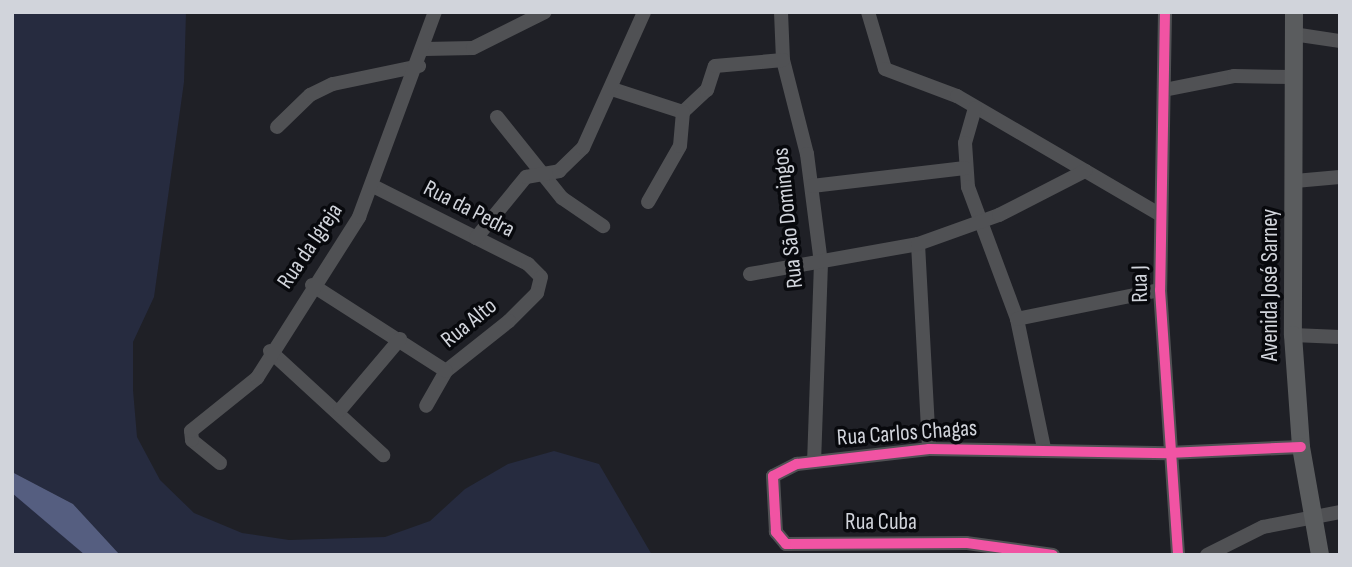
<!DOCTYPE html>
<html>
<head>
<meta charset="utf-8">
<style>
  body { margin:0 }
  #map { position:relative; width:1352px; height:567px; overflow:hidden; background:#1f2026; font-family:"Sofia Sans Condensed",sans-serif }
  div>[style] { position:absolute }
  .green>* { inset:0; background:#262b3f }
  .water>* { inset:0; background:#555e80 }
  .minor>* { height:14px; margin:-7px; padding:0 7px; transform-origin:7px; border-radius:7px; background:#505154 }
  .major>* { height:18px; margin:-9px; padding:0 9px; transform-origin:9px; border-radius:9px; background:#5a5c5e }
  .cycleway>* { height:10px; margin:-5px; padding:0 5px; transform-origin:5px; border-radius:5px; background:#f153a3 }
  span { translate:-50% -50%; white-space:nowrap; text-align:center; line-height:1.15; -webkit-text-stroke:7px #08090d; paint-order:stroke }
  .street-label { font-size:23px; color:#d1d4db }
  .frame { position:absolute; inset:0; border:14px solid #d1d4db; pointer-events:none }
</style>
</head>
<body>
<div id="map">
  <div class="green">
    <i style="clip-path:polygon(12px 12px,186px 12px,184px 82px,154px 297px,133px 342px,133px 390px,137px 437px,160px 480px,194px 513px,242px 533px,289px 540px,385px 537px,430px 521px,465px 489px,508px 464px,554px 451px,599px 464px,652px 555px,120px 555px,73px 504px,12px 472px)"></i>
    <i style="clip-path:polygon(12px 493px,18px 496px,85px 555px,12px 555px)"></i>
  </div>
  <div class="water">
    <i style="clip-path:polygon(12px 472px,73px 504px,120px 555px,85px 555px,12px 493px)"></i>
  </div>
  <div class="minor">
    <i style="left:781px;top:12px;width:48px;rotate:87.6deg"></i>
    <i style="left:783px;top:60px;width:97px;rotate:75.7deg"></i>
    <i style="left:807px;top:154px;width:110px;rotate:82.7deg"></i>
    <i style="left:821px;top:263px;width:199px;rotate:92deg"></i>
    <i style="left:868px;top:12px;width:59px;rotate:73.4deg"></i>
    <i style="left:885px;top:69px;width:77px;rotate:20.6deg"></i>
    <i style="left:957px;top:96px;width:236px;rotate:30.3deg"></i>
    <i style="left:1165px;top:12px;width:278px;rotate:91deg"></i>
    <i style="left:1160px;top:290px;width:266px;rotate:86.1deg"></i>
    <i style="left:1293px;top:34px;width:48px;rotate:8.5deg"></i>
    <i style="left:425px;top:49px;width:48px;rotate:-1.2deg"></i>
    <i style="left:473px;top:48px;width:80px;rotate:-26.6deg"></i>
    <i style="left:612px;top:89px;width:75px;rotate:17.9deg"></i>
    <i style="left:1164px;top:90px;width:71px;rotate:-11.3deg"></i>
    <i style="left:1234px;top:76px;width:60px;rotate:1deg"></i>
    <i style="left:975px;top:108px;width:36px;rotate:106deg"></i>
    <i style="left:965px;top:143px;width:44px;rotate:86.1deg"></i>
    <i style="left:968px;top:187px;width:141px;rotate:69.6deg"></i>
    <i style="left:1017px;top:319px;width:132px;rotate:78.2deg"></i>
    <i style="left:683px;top:112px;width:33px;rotate:-43deg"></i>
    <i style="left:707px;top:90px;width:25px;rotate:-72deg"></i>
    <i style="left:715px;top:66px;width:68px;rotate:-5deg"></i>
    <i style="left:497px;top:117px;width:104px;rotate:51.3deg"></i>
    <i style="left:562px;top:198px;width:50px;rotate:34.3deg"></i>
    <i style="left:277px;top:127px;width:46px;rotate:-44.1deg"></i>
    <i style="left:310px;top:95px;width:25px;rotate:-26deg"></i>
    <i style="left:333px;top:84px;width:88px;rotate:-11.8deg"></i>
    <i style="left:1295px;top:181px;width:45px;rotate:-5.1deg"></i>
    <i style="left:373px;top:186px;width:174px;rotate:26.7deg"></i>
    <i style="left:528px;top:264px;width:18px;rotate:45deg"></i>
    <i style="left:541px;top:277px;width:16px;rotate:104deg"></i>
    <i style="left:537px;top:293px;width:40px;rotate:135deg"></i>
    <i style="left:509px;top:321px;width:80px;rotate:141.6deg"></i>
    <i style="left:446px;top:371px;width:40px;rotate:119.7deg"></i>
    <i style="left:812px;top:186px;width:154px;rotate:-6.7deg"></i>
    <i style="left:648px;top:202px;width:64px;rotate:-60.3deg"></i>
    <i style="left:680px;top:146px;width:34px;rotate:-85deg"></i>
    <i style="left:476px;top:238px;width:79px;rotate:-50.7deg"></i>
    <i style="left:526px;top:177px;width:34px;rotate:-10deg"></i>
    <i style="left:559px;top:171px;width:33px;rotate:-44deg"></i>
    <i style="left:583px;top:148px;width:149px;rotate:-65.8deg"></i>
    <i style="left:918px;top:244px;width:205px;rotate:86.9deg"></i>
    <i style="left:750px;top:274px;width:171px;rotate:-10.1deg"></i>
    <i style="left:918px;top:244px;width:86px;rotate:-19.7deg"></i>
    <i style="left:999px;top:215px;width:97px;rotate:-27.1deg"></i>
    <i style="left:312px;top:285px;width:159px;rotate:32.7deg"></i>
    <i style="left:1017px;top:319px;width:146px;rotate:-11.5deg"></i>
    <i style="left:1293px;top:335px;width:47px;rotate:2.4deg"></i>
    <i style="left:270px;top:351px;width:154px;rotate:42.6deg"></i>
    <i style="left:340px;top:410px;width:93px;rotate:-49.8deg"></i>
    <i style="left:220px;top:463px;width:36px;rotate:-141deg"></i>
    <i style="left:192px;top:440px;width:9px;rotate:-96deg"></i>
    <i style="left:191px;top:431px;width:85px;rotate:-38.8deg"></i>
    <i style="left:257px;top:378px;width:191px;rotate:-57.6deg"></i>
    <i style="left:359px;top:217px;width:219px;rotate:-69.7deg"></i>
    <i style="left:1053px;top:555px;width:88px;rotate:-172.1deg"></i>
    <i style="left:966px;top:543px;width:180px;rotate:179.7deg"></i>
    <i style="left:786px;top:544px;width:16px;rotate:-130deg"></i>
    <i style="left:776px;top:532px;width:56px;rotate:-93.1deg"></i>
    <i style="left:773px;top:476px;width:27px;rotate:-27deg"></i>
    <i style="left:797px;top:464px;width:133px;rotate:-6.5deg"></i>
    <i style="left:929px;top:449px;width:239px;rotate:1deg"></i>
    <i style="left:1168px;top:453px;width:133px;rotate:-2.6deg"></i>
    <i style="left:1207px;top:555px;width:63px;rotate:-26.6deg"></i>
    <i style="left:1263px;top:527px;width:78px;rotate:-11deg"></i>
  </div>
  <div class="major">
    <i style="left:1294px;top:12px;width:323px;rotate:90.2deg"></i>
    <i style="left:1293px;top:335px;width:112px;rotate:85.9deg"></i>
    <i style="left:1301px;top:447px;width:110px;rotate:80deg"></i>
  </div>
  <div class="cycleway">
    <i style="left:1165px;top:12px;width:278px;rotate:91deg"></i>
    <i style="left:1160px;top:290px;width:266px;rotate:86.1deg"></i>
    <i style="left:1053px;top:555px;width:88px;rotate:-172.1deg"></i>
    <i style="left:966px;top:543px;width:180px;rotate:179.7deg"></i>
    <i style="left:786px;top:544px;width:16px;rotate:-130deg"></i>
    <i style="left:776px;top:532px;width:56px;rotate:-93.1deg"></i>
    <i style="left:773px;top:476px;width:27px;rotate:-27deg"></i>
    <i style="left:797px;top:464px;width:133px;rotate:-6.5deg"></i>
    <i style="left:929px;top:449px;width:239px;rotate:1deg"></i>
    <i style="left:1168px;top:453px;width:133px;rotate:-2.6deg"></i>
  </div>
  <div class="street-label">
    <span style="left:469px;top:209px;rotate:27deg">Rua da Pedra</span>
    <span style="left:788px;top:218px;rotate:-96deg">Rua São Domingos</span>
    <span style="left:310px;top:246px;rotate:-56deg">Rua da Igreja</span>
    <span style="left:1140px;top:284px;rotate:-91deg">Rua J</span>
    <span style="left:1270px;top:285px;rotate:-90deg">Avenida José Sarney</span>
    <span style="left:469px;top:323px;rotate:-39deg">Rua Alto</span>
    <span style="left:907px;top:433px;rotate:-4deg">Rua Carlos Chagas</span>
    <span style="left:881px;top:522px">Rua Cuba</span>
  </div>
  <div class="frame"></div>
</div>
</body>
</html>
